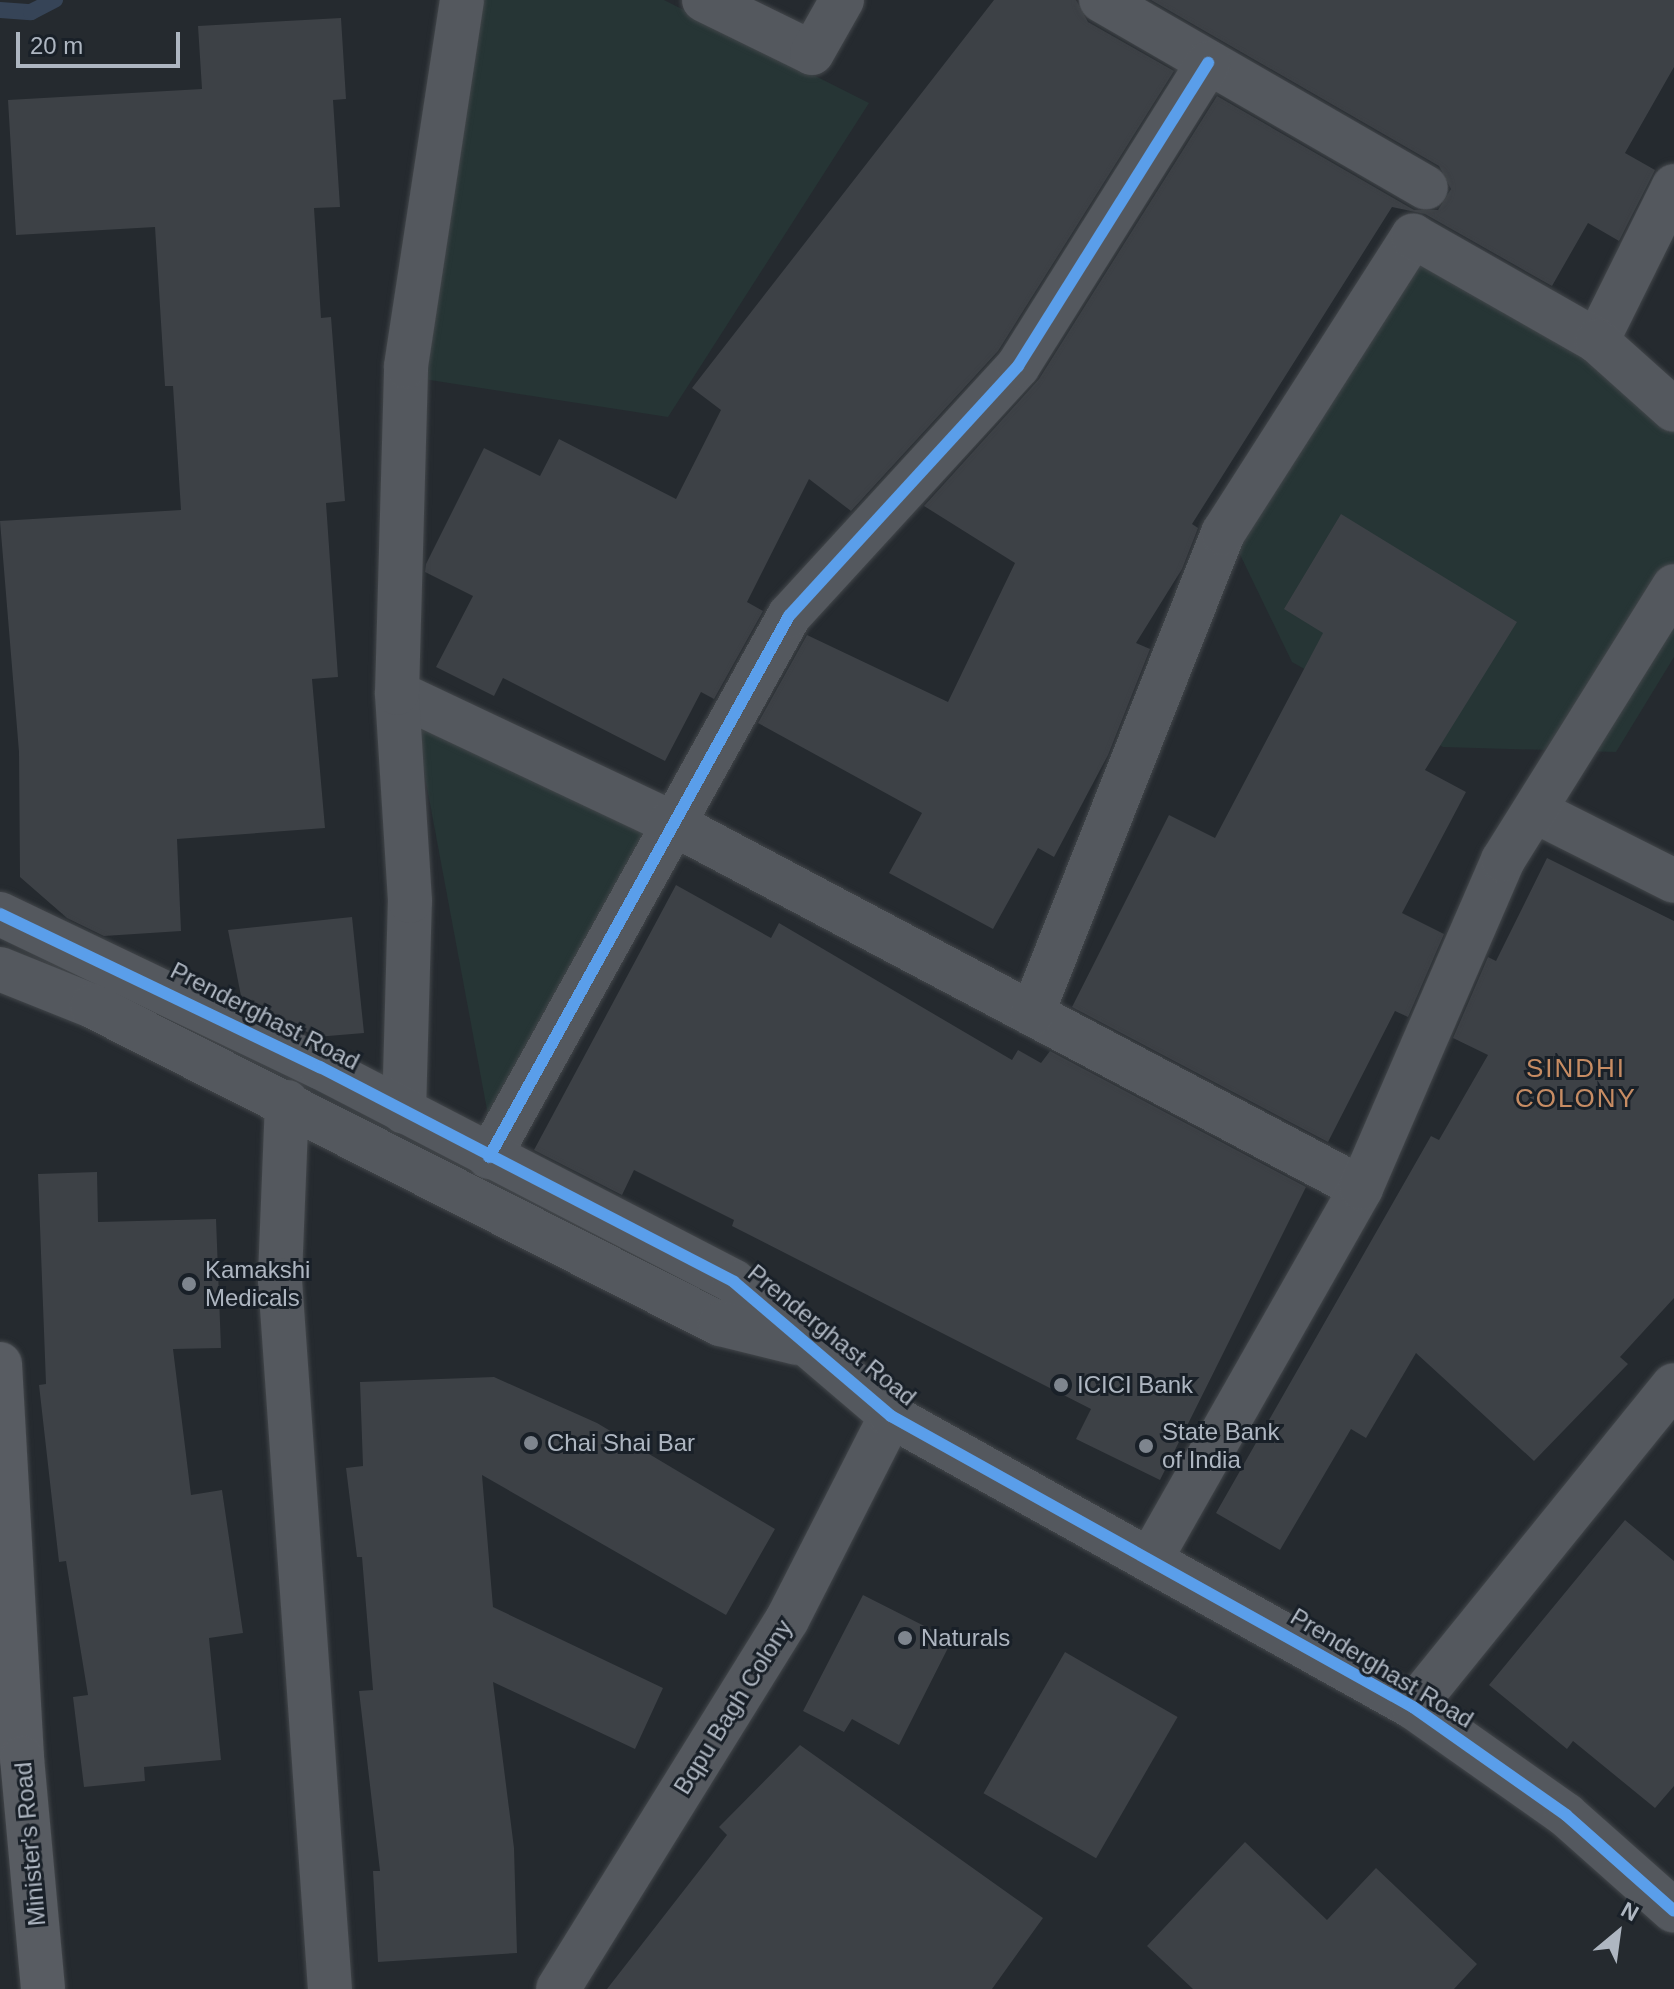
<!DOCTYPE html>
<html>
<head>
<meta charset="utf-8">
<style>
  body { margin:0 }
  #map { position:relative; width:1674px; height:1989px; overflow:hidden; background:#252a2f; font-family:Arial,sans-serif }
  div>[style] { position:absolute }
  .green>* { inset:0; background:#263535 }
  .stream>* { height:16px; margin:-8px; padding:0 8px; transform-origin:8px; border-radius:8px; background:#364457 }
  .building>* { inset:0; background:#3d4146; transform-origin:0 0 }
  .roads { filter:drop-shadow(0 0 2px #42464a) drop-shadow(0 0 2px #42464a) }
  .minor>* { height:44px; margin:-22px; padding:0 22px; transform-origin:22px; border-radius:22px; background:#54585e }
  .tertiary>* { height:44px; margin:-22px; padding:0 22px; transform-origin:22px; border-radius:22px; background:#54585e }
  .secondary>* { height:44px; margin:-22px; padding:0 22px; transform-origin:22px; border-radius:22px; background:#585c62 }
  .cycleway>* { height:12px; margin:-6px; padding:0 6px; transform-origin:6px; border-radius:6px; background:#5a9eea }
  .dots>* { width:22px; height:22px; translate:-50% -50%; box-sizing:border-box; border:4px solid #192028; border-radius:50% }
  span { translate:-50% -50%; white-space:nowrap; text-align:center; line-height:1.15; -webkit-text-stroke:6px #192028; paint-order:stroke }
  .street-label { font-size:24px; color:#aeb6c1 }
  .poi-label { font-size:24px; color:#aeb6c1 }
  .left { translate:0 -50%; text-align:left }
  .neighbourhood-label { font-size:26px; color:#c78c63; letter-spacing:2px }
  .north { position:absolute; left:1578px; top:1893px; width:80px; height:80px; -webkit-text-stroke:6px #192028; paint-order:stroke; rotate:29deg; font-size:22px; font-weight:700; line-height:32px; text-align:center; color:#aeb6c1 }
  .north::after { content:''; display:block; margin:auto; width:28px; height:36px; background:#aeb6c1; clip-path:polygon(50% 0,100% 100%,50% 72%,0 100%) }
  .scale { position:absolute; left:16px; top:32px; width:164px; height:36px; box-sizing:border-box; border:4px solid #aeb6c1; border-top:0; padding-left:10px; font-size:24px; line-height:28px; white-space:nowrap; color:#aeb6c1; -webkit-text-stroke:6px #192028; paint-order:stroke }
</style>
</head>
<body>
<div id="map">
  <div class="green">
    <i style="clip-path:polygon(480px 0,664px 0,869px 103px,668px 417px,417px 378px)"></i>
    <i style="clip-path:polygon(1413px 254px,1592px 358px,1674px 427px,1674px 657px,1616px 752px,1443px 747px,1292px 662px,1233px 540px)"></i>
    <i style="clip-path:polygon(410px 696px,656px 817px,493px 1142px)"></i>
  </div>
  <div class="stream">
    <i style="left:0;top:10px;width:31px;rotate:4deg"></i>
    <i style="left:31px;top:12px;width:27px;rotate:-27deg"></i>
  </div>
  <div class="building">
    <i style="clip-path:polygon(994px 0,1076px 0,1088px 22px,1174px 71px,998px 351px,851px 511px,809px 479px,747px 602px,763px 611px,714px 699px,701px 692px,665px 761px,503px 678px,494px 696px,436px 667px,473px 596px,425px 572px,426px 564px,484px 448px,540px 476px,559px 439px,676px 499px,721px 410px,692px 388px)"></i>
    <i style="clip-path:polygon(1151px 0,1674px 0,1674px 67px,1625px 153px,1655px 170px,1619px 241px,1588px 223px,1552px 286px,1425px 214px,1392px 207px,1192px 524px,1198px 528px,1182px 569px,1136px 643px,1150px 649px,1108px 755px,1054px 857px,1038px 848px,993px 929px,889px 873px,922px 813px,758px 723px,807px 635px,948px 702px,1015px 563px,924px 506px,1039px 379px,1217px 96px,1414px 210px,1438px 210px,1451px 189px,1439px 166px)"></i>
    <i style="clip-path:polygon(341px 18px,346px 99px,333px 100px,340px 207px,314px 208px,321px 318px,331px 317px,345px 501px,326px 503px,338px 677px,312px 679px,325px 828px,177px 839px,181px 931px,104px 936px,67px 918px,20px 877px,19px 752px,0 521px,181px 510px,173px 386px,165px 386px,155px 227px,16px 235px,8px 100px,202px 89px,198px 26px)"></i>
    <i style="clip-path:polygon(1341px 514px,1517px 622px,1425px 770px,1466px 792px,1402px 913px,1444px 934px,1408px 1017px,1395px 1011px,1328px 1142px,1072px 1007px,1169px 815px,1215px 838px,1323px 633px,1284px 609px)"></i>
    <i style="clip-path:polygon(1547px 858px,1674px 921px,1674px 1298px,1620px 1357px,1628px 1364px,1534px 1461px,1416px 1353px,1366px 1438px,1351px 1429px,1280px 1550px,1216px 1513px,1431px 1136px,1439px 1140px,1488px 1055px,1453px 1038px,1488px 957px,1496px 961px)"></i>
    <i style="clip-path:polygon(676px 885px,771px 938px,779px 923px,1012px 1060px,1018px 1050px,1041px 1063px,1050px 1051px,1306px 1187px,1160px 1480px,1076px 1439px,1091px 1409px,732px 1226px,734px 1220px,634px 1170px,622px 1195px,534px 1150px)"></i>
    <i style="clip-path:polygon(352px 917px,364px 1033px,316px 1037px,241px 996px,228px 930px)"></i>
    <i style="clip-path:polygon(97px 1172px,98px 1222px,216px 1219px,221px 1348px,173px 1349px,191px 1495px,222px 1490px,243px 1633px,209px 1638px,221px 1760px,144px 1767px,145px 1781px,84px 1787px,73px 1697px,88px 1695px,66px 1561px,59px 1562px,39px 1385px,46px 1384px,38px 1174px)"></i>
    <i style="clip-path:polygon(494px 1377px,597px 1423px,775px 1529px,726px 1615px,482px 1475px,493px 1607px,663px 1688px,635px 1749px,493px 1682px,514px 1848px,517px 1953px,378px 1962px,373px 1871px,380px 1871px,359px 1691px,373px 1690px,362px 1557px,357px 1557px,346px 1468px,363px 1466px,360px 1382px)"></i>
    <i style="clip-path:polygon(1625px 1520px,1674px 1561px,1674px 1786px,1655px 1808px,1573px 1741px,1567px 1749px,1489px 1685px)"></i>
    <i style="clip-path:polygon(863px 1595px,952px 1640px,899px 1745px,852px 1719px,844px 1732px,803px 1711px)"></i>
    <i style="left:1065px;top:1652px;width:130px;height:163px;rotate:30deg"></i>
    <i style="clip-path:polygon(800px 1745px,1043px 1918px,992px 1989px,607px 1989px,727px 1835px,719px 1827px)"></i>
    <i style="clip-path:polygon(1245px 1842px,1327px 1920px,1376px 1868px,1477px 1964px,1454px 1989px,1193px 1989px,1147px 1946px)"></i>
  </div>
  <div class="roads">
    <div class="minor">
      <i style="left:704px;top:0;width:120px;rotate:26.1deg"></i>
      <i style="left:812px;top:53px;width:61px;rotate:-60.5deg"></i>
      <i style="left:1101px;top:0;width:375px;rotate:30deg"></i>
      <i style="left:1597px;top:341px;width:173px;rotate:-63.6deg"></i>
      <i style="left:397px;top:693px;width:302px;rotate:25.3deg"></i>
      <i style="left:670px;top:822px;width:782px;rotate:27.91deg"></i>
      <i style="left:1537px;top:812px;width:153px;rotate:26.7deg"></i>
      <i style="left:1032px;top:1014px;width:518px;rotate:-68.34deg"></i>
      <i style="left:1223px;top:533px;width:353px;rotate:-57.4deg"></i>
      <i style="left:1413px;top:236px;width:212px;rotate:29.7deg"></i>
      <i style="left:1597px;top:341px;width:103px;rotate:41.9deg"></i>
      <i style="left:287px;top:1102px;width:178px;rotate:92.3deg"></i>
      <i style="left:280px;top:1280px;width:711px;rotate:85.97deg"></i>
      <i style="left:404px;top:1112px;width:211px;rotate:-88.4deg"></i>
      <i style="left:410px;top:901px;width:208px;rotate:-93.6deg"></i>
      <i style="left:397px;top:693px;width:327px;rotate:-88.4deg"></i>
      <i style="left:406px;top:366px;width:370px;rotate:-81.3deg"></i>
      <i style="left:489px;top:1157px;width:619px;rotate:-60.99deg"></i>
      <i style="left:789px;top:616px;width:339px;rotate:-47.5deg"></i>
      <i style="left:1018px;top:366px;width:358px;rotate:-57.9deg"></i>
      <i style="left:1151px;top:1558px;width:425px;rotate:-60.4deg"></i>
      <i style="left:1361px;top:1188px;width:357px;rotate:-66.6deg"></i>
      <i style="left:1503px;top:860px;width:323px;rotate:-58deg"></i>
      <i style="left:1413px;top:1707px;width:414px;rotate:-51deg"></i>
      <i style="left:558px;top:1989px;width:434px;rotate:-58.2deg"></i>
      <i style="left:787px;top:1620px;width:229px;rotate:-63deg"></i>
    </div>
    <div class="tertiary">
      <i style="left:0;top:914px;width:355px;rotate:25.6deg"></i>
      <i style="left:320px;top:1067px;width:466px;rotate:27.4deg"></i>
      <i style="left:734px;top:1282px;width:206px;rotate:40.5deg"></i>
      <i style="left:891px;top:1416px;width:598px;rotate:29.14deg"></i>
      <i style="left:1413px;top:1707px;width:187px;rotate:35.2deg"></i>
      <i style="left:1566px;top:1815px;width:144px;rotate:41.6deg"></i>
      <i style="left:0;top:969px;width:99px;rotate:21.9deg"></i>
      <i style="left:92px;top:1006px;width:704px;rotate:26.86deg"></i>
      <i style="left:720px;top:1324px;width:79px;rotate:13.9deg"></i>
    </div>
    <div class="secondary">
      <i style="left:0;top:1364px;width:395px;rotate:86.8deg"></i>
      <i style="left:22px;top:1758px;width:232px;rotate:84.8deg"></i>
    </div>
  </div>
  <div class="cycleway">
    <i style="left:0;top:914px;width:355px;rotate:25.6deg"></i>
    <i style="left:320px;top:1067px;width:466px;rotate:27.4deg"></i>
    <i style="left:734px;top:1282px;width:206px;rotate:40.5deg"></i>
    <i style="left:891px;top:1416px;width:598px;rotate:29.14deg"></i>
    <i style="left:1413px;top:1707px;width:187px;rotate:35.2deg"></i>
    <i style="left:1566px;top:1815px;width:144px;rotate:41.6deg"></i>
    <i style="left:489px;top:1157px;width:619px;rotate:-60.99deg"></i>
    <i style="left:789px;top:616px;width:339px;rotate:-47.5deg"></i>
    <i style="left:1018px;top:366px;width:358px;rotate:-57.9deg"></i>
  </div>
  <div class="dots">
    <i style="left:189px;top:1284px;background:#7e858e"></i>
    <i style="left:1061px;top:1385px;background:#7e858e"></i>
    <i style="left:531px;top:1443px;background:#7e858e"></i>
    <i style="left:1146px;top:1446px;background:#7e858e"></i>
    <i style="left:905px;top:1638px;background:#7e858e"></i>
  </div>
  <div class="street-label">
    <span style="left:265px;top:1016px;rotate:27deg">Prenderghast Road</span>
    <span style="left:832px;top:1335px;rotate:39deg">Prenderghast Road</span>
    <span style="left:1382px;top:1668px;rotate:31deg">Prenderghast Road</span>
    <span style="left:733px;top:1707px;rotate:-58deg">Bqpu Bagh Colony</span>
    <span style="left:30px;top:1844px;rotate:-95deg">Minister's Road</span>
  </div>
  <div class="poi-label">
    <span class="left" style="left:205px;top:1284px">Kamakshi<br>Medicals</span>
    <span class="left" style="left:1077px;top:1385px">ICICI Bank</span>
    <span class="left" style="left:1162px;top:1446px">State Bank<br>of India</span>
    <span class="left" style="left:547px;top:1443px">Chai Shai Bar</span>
    <span class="left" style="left:921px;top:1638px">Naturals</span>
  </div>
  <div class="neighbourhood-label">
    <span style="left:1576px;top:1084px">SINDHI<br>COLONY</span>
  </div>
  <div class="north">N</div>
  <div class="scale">20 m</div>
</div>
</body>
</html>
